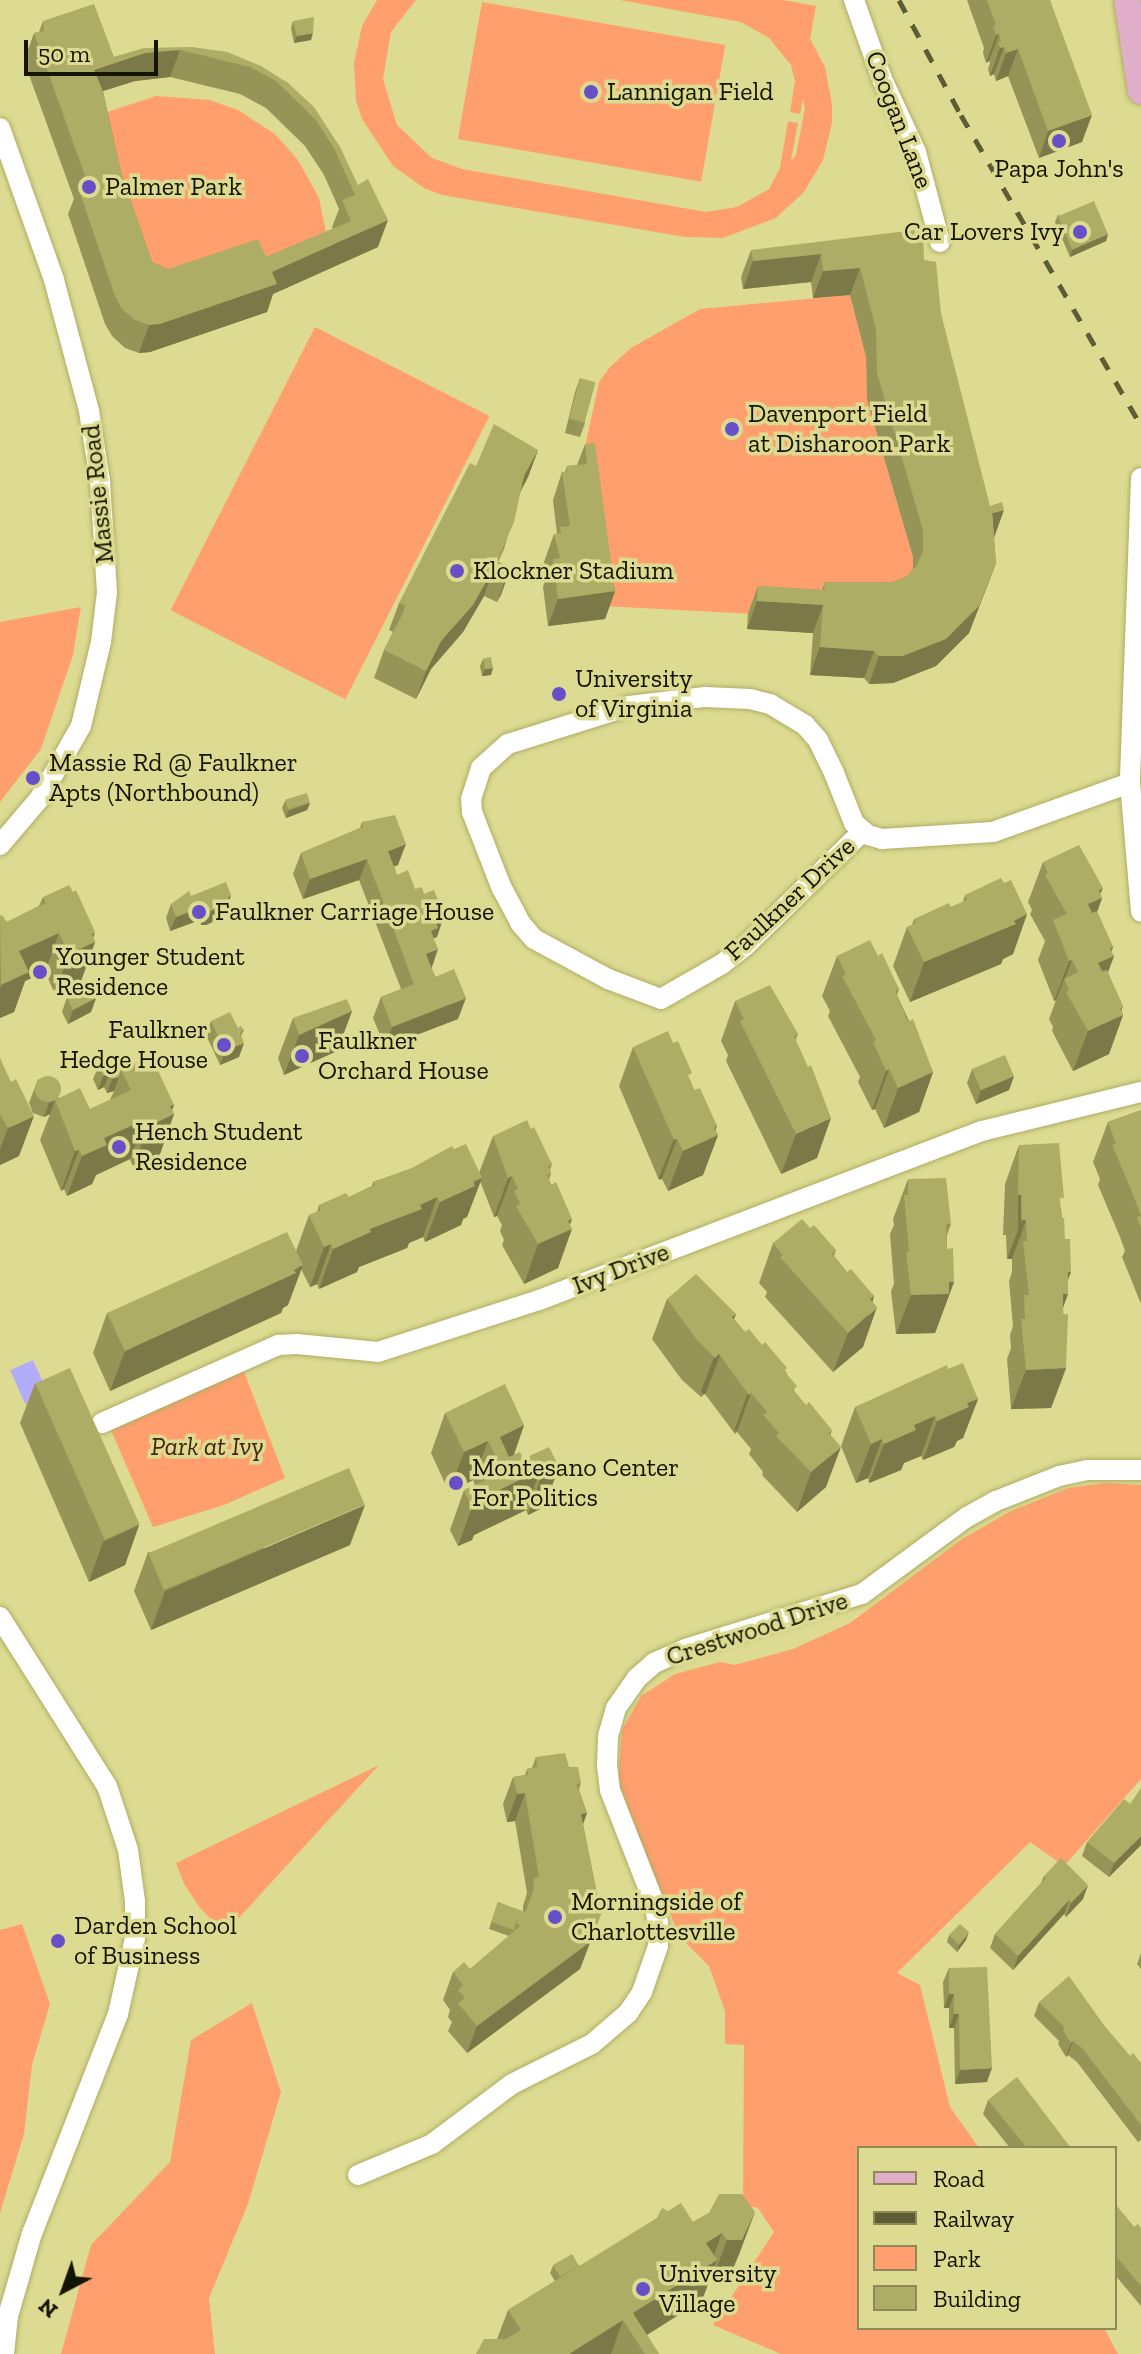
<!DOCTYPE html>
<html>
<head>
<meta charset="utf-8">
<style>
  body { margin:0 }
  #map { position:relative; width:1141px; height:2354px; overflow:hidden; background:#dcdb91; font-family:"Zilla Slab",serif }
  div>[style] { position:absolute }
  .green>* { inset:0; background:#fe9f6d; transform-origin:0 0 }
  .water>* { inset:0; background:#b3acf8; transform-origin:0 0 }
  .roads { filter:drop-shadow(0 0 2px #afad65) drop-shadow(0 0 2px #afad65) }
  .minor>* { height:20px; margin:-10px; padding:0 10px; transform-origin:10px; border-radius:10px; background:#fff }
  .major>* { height:26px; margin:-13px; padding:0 13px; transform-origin:13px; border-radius:13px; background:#e0aec8 }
  .rail>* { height:5px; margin-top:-2.5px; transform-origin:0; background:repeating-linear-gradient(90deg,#5d5c34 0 14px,transparent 0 28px) }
  .wall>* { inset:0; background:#969557 }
  .shaded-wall>* { inset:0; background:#7a7947; transform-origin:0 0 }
  .building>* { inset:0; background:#aead65; transform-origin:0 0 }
  .round { border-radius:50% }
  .dots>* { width:22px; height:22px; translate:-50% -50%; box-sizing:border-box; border:4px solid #dcdb91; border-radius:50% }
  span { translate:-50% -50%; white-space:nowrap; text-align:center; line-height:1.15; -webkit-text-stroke:7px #dcdb91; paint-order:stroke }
  .poi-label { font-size:26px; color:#151400 }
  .left { translate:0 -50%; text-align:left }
  .right { translate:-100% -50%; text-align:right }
  .street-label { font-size:26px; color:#151400 }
  .park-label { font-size:26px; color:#47220c; font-style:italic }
  .legend { position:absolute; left:857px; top:2146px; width:260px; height:184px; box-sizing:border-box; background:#dcdb91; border:2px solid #8c8b57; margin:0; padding:10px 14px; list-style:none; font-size:24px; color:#151400 }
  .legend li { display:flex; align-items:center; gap:16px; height:40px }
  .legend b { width:40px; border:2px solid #8c8b57 }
  .north { position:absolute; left:24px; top:2250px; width:80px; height:80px; -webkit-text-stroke:6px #dcdb91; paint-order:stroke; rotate:221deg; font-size:22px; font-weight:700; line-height:32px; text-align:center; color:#151400 }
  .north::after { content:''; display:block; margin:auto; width:28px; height:36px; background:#151400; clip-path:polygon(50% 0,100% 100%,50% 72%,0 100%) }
  .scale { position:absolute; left:24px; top:40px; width:134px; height:36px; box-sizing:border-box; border:4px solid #151400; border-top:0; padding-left:10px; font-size:24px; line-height:28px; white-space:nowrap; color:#151400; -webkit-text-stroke:6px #dcdb91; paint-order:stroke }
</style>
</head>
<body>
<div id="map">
  <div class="green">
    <i style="clip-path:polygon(377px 0,416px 0,391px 32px,383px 79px,397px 125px,432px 158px,462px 169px,706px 212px,737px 207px,769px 189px,780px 168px,788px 121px,798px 123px,791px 161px,796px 155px,805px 108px,803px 99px,800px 114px,790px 112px,795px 81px,791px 65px,769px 38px,741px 22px,620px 0,783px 0,816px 6px,810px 39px,825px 67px,832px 104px,832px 123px,823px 160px,804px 192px,776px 218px,723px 238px,685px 237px,442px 195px,424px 188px,393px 166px,362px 119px,356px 101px,354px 63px,362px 26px)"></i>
    <i style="left:482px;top:2px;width:247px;height:139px;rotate:10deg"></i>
    <i style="clip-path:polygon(156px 96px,210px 100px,238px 110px,275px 134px,298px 160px,319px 198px,326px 232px,248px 266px,158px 297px,92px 117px)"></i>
    <i style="clip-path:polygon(850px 295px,866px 357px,867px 400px,913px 557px,913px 578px,814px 617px,603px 606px,583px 457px,599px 382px,610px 367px,631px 348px,700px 309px)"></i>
    <i style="left:315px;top:327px;width:196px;height:318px;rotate:27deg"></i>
    <i style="clip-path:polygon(81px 607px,73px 655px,41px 749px,0 802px,0 622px)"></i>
    <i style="clip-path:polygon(241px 1364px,285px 1478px,224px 1505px,153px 1527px,110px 1428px)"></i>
    <i style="clip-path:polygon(1107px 1483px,1141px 1485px,1141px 1779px,1064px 1866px,1030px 1842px,897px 1973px,920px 1985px,950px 2107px,979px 2148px,859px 2148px,859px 2328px,1104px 2328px,1118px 2354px,781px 2354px,713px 2325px,774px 2232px,758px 2208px,743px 2205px,744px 2045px,725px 2044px,725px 2011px,709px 1966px,680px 1937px,634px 1826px,618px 1783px,622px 1730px,641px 1696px,675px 1674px,720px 1662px,735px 1665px,793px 1649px,850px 1623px,962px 1539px,1009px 1512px,1068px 1488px)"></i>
    <i style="clip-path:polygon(379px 1765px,225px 1933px,200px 1908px,184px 1884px,176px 1863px)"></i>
    <i style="clip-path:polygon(22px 1924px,50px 2004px,32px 2065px,24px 2134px,0 2213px,0 1930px)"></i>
    <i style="clip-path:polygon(252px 2003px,281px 2092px,248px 2204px,209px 2298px,215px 2354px,61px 2354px,91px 2245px,170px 2162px,191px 2040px)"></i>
  </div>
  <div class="water">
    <i style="left:33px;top:1360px;width:37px;height:25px;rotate:66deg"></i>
  </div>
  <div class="roads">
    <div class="minor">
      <i style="left:854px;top:0;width:84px;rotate:70.5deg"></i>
      <i style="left:882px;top:79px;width:81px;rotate:65deg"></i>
      <i style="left:916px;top:152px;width:93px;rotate:75.1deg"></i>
      <i style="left:0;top:128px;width:161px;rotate:70.4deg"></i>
      <i style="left:54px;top:280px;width:136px;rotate:75deg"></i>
      <i style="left:89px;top:411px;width:71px;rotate:81.1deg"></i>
      <i style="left:100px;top:481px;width:111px;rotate:86.4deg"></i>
      <i style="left:107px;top:592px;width:50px;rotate:96.8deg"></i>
      <i style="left:101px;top:642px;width:86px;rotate:103.4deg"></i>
      <i style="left:81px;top:726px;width:83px;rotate:119.7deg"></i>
      <i style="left:40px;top:798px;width:62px;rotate:130.4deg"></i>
      <i style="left:1141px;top:478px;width:305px;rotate:92.1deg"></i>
      <i style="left:1130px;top:783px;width:129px;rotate:85.1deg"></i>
      <i style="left:862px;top:832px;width:163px;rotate:135.7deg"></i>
      <i style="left:745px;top:946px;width:29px;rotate:142deg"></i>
      <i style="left:722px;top:964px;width:70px;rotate:150.2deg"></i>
      <i style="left:661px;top:999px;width:57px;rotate:-159.3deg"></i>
      <i style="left:608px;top:979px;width:84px;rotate:-151.6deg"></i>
      <i style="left:534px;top:939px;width:20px;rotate:-131deg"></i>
      <i style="left:521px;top:924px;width:40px;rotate:-118deg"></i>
      <i style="left:502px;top:889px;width:83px;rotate:-111.3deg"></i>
      <i style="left:472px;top:812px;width:13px;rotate:-94deg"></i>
      <i style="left:471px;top:799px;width:33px;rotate:-72deg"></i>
      <i style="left:481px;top:768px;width:36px;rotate:-42deg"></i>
      <i style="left:508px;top:744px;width:127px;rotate:-17.4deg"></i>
      <i style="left:629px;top:706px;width:77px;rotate:-6.8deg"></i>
      <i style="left:705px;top:697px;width:45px;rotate:2.5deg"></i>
      <i style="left:750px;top:699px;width:21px;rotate:14deg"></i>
      <i style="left:770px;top:704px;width:41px;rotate:31deg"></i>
      <i style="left:805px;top:725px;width:20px;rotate:49deg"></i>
      <i style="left:818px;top:740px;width:37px;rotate:64deg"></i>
      <i style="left:834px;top:773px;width:54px;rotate:68.2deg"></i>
      <i style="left:854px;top:823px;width:18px;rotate:41deg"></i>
      <i style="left:868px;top:835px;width:15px;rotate:16deg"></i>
      <i style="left:882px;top:839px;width:111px;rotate:-3.6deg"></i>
      <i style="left:993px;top:832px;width:145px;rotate:-19.7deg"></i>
      <i style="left:102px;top:1423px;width:193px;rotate:-23.9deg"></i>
      <i style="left:278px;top:1345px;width:19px;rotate:-3deg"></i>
      <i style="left:297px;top:1344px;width:81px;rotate:5.6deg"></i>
      <i style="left:378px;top:1352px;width:169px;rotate:-17.9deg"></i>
      <i style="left:539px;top:1300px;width:474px;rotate:-20.9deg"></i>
      <i style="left:982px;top:1131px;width:164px;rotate:-13.8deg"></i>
      <i style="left:0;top:1617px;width:200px;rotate:57.7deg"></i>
      <i style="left:107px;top:1786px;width:67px;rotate:71.8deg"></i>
      <i style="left:128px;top:1850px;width:51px;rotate:82.2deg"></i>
      <i style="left:135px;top:1901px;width:37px;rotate:90deg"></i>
      <i style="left:135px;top:1938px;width:78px;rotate:102.6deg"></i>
      <i style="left:118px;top:2014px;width:235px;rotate:111.4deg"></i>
      <i style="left:32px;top:2233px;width:86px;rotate:106.1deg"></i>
      <i style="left:8px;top:2316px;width:38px;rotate:96deg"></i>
      <i style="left:358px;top:2175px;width:80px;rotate:-22.7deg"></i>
      <i style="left:432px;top:2144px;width:100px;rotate:-36.9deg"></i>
      <i style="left:512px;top:2084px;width:89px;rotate:-26.6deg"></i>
      <i style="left:592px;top:2044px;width:48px;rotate:-40.7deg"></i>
      <i style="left:628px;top:2013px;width:25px;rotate:-56deg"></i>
      <i style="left:642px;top:1992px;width:49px;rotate:-70.8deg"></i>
      <i style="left:658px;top:1946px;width:23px;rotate:-90deg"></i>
      <i style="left:658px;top:1923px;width:24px;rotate:-102deg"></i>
      <i style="left:653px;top:1900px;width:118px;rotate:-111.4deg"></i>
      <i style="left:610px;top:1790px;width:24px;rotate:-97deg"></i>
      <i style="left:607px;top:1766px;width:30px;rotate:-88deg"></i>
      <i style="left:608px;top:1736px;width:29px;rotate:-74deg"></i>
      <i style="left:616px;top:1708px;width:37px;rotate:-55deg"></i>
      <i style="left:637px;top:1678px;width:23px;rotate:-41deg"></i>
      <i style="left:654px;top:1663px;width:34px;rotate:-24deg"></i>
      <i style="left:685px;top:1649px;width:185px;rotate:-17.3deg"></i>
      <i style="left:862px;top:1594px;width:130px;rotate:-36.3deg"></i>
      <i style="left:967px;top:1517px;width:33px;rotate:-29deg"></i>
      <i style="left:996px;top:1501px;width:68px;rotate:-21.6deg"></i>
      <i style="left:1059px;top:1476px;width:29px;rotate:-12deg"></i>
      <i style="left:1087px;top:1470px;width:54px"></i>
    </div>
    <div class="major">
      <i style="left:1127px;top:0;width:92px;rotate:81.3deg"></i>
    </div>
  </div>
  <div class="rail">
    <i style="left:899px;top:0;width:131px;rotate:61.7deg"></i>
    <i style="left:961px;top:115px;width:358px;rotate:59.9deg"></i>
  </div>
  <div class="wall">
    <i style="clip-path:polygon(967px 0,1050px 0,1082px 142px,1039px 158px,1008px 76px,996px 81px,994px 74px,990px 76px,988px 69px,990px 63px,989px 61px,986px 63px,983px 53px,984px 48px)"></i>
    <i style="clip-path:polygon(evenodd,43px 21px,114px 57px,145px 48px,227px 52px,288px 83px,340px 147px,378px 247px,273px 294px,267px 312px,150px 352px,139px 353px,125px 348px,112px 336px,105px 324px,68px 214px,74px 199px,24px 61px,34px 33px,39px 32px,43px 21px,170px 77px,240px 94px,266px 108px,305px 146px,324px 175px,339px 209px,332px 227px,333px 229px,266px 257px,168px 269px,152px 262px,121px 172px,103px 91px,135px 81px,170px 77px)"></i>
    <i style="clip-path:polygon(293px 21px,311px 40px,294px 43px,291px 28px)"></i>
    <i style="clip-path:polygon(1058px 215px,1108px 234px,1106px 241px,1070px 257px,1055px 222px)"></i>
    <i style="clip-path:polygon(751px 250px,924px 260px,941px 314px,994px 538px,996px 563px,969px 633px,936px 666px,893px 683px,869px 684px,864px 678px,810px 675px,813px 633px,747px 629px,748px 613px,758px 586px,822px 590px,825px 582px,892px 582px,906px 577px,913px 570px,913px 557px,867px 400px,866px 357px,850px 295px,813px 298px,811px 282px,743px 289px,741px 277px)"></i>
    <i style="clip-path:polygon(580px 378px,585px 423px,580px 437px,565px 433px,575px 392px)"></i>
    <i style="clip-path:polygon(585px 444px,615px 591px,605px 619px,548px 626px,543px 587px,547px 574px,544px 562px,554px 534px,557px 534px,553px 500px,562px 472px,565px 472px,567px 466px,577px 465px)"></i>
    <i style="clip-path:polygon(538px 450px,528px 477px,521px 490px,504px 549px,498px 562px,511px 567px,497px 602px,484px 596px,463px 632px,431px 669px,416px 699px,374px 678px,384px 650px,393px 632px,389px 630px,399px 603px)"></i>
    <i style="clip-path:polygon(483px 659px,491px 675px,482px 676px,480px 666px)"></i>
    <i style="clip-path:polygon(285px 801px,310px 803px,307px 810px,286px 818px,282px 808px)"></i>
    <i style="clip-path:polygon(362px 822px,398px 865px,394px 866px,397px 875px,415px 889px,437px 937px,434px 938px,431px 968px,458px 1019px,385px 1047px,373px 1018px,381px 997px,401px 989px,359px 880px,303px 899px,293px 874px,301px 853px,360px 828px)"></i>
    <i style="clip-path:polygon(1043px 862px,1100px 894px,1102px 898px,1097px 912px,1113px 947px,1111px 952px,1114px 956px,1108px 972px,1123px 1015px,1109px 1054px,1073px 1071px,1052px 1031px,1053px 1027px,1049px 1019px,1056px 1000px,1054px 1001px,1038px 960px,1045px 941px,1030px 914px,1032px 910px,1028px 902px)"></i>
    <i style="clip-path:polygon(1004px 883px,1027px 914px,1013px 954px,1003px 959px,1001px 964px,910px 1002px,893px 966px,907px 927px,912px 925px,914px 919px,951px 907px,963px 902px,965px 895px)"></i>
    <i style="clip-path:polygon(191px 896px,229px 901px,225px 916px,206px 925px,201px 925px,200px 920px,170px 931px,166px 918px,171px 904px)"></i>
    <i style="clip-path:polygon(43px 897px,93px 937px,95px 942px,81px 981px,55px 994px,45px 972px,25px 981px,14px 1012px,0 1018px,0 916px,7px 922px,39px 906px)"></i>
    <i style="clip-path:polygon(837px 956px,878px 956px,899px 989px,897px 995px,933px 1072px,919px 1112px,884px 1128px,875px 1109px,872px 1110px,858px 1082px,860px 1077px,828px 1016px,830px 1011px,822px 996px)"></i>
    <i style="clip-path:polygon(70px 988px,96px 998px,91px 1012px,68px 1024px,62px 1012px)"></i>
    <i style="clip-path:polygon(735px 1001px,798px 1034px,795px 1041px,817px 1158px,781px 1174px,726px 1061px,728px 1055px,721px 1041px)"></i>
    <i style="clip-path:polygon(352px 1011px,337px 1051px,284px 1075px,278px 1058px,293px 1018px)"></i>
    <i style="clip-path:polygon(211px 1021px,244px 1030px,241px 1036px,239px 1057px,220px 1065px,206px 1035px)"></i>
    <i style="clip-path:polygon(633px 1047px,690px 1080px,694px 1090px,717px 1126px,715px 1130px,718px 1135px,703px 1175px,668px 1191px,662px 1179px,659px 1180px,619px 1086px)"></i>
    <i style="clip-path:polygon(0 1058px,19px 1156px,0 1165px)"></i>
    <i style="clip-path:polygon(99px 1065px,126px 1068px,174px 1105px,172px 1110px,174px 1114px,160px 1154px,133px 1167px,130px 1159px,96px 1175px,92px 1184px,67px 1196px,64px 1189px,61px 1191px,40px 1140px,50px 1114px,44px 1117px,33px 1113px,29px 1103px,38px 1079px,59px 1098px,90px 1109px,110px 1100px,114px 1091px,107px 1093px,104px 1087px,98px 1090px,93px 1079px)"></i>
    <i style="clip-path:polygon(972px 1069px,1014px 1076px,1009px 1090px,976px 1104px,967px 1083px)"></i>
    <i style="clip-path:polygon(1141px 1110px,1141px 1304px,1122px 1257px,1125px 1251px,1120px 1237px,1098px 1185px,1100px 1179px,1093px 1162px,1108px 1122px)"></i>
    <i style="clip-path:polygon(493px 1136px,552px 1164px,550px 1170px,551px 1173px,549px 1180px,570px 1224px,558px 1268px,524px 1284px,502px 1245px,504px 1240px,500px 1231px,502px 1225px,497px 1216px,494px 1217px,480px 1181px,467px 1217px,463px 1219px,461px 1225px,425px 1242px,423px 1237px,409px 1243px,407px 1248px,359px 1267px,357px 1272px,319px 1289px,317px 1284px,310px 1287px,301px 1269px,288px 1305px,283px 1308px,281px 1313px,110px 1391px,93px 1353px,107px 1313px,296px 1251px,309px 1215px,317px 1212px,319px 1205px,349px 1197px,372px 1186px,373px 1182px,410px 1169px,454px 1149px,479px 1173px)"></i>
    <i style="clip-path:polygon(1019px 1145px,1061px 1208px,1068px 1281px,1063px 1308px,1066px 1368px,1051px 1408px,1011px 1409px,1007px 1359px,1011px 1348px,1010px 1335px,1013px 1326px,1009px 1281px,1012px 1272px,1012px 1259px,1007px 1259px,1006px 1235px,1003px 1235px,1005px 1184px)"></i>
    <i style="clip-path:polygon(908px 1179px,951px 1224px,947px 1235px,947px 1249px,954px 1282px,935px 1333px,896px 1334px,891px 1291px,894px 1284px,890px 1234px,894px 1225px,893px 1219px)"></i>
    <i style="clip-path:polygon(810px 1228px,836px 1250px,834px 1256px,847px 1272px,874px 1296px,863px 1347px,833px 1372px,765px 1297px,767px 1292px,759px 1283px,773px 1243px)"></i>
    <i style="clip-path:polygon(667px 1299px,734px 1319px,745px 1332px,786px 1372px,795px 1392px,830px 1435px,826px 1487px,797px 1512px,762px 1475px,763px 1472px,749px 1454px,751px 1449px,737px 1432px,735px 1434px,705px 1394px,701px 1397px,682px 1380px,652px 1339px)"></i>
    <i style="clip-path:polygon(948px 1369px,978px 1399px,963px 1438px,957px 1441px,954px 1447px,923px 1460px,921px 1456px,904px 1463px,901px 1470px,869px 1483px,868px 1478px,856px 1483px,841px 1446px,855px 1407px)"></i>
    <i style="clip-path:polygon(35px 1383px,139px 1525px,125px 1565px,89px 1582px,20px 1423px)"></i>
    <i style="clip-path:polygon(445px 1413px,524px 1425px,514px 1455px,559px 1467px,544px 1507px,528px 1515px,526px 1510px,474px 1535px,472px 1540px,458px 1546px,450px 1530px,464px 1490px,475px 1485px,473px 1480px,449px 1492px,431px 1453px)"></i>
    <i style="clip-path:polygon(350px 1545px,151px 1630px,134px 1591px,148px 1552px)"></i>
    <i style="clip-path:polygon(536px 1757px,569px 1767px,581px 1783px,579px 1790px,587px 1813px,583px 1824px,601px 1914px,580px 1969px,467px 2053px,448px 2031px,452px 2022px,448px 2017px,450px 2010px,443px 2000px,453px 1972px,470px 1969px,509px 1936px,489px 1929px,498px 1902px,523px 1912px,523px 1906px,527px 1893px,515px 1821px,507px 1822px,503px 1804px,513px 1777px,525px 1775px,527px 1769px,532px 1768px)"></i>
    <i style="clip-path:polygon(1087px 1842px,1141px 1845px,1109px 1877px,1082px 1856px)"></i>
    <i style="clip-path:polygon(1044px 1876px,1083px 1899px,1066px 1917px,1064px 1914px,1013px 1970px,990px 1948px,995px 1934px,1041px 1883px)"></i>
    <i style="clip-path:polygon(949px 1935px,966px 1940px,957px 1952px,947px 1942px)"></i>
    <i style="clip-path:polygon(1141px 1953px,1141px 1969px,1137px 1964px)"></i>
    <i style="clip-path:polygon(949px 1968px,987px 2082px,955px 2084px,954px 2028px,949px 2028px,949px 2008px,944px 2008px,943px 1982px)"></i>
    <i style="clip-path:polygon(1039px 2002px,1106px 2028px,1130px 2056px,1141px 2063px,1141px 2140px,1138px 2142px,1077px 2062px,1068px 2055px,1066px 2057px,1058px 2044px,1059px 2041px,1034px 2016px)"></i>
    <i style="clip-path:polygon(988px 2100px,1071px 2148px,1010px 2148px,983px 2114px)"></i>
    <i style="clip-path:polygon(1115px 2204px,1134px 2227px,1141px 2228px,1141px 2306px,1115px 2275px)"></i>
    <i style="clip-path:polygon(709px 2213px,740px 2252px,728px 2280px,712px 2280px,711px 2277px,702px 2300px,647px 2335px,659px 2354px,476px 2354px,497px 2339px,508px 2310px,555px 2281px,550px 2273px,553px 2266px,579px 2266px,693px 2222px)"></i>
  </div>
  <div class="shaded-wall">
    <i style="clip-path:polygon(313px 33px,311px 40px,294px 43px,297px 36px)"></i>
    <i style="clip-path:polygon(999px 34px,989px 61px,986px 63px,996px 35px)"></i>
    <i style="clip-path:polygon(1004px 47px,994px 74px,990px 76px,1000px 48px)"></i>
    <i style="clip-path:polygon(1018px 49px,1008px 76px,996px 81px,1006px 53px)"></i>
    <i style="clip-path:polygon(180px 50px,170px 77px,135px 81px,84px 97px,94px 70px,145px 53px)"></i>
    <i style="clip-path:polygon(1092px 115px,1082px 142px,1039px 158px,1048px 131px)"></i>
    <i style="clip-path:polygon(388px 220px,378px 247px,273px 294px,267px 312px,150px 352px,139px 353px,149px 325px)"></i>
    <i style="clip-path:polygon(1108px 234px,1106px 241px,1070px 257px,1072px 250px)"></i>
    <i style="clip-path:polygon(821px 254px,811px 282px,743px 289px,753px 261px)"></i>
    <i style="clip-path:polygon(860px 268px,850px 295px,813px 298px,823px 271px)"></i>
    <i style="clip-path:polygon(538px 450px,528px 477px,514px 504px,524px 476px)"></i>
    <i style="clip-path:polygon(1004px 510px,994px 538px,992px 513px)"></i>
    <i style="clip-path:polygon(996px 563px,969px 633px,936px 666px,893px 683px,869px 684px,879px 656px)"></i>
    <i style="clip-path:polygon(511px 567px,501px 595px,497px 602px,507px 575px)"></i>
    <i style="clip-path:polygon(494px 568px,484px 596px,463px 632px,431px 669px,416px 699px,426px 671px,441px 641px)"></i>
    <i style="clip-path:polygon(615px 591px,605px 619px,548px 626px,558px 599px)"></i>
    <i style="clip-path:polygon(757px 601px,823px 605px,813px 633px,747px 629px)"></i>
    <i style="clip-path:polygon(820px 647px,874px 651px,864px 678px,810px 675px)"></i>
    <i style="clip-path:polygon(493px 668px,491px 675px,482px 676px,485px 669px)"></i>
    <i style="clip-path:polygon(310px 803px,307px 810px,286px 818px,288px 811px)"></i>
    <i style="clip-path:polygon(406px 844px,398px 865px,380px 872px,388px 851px)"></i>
    <i style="clip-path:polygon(367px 859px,359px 880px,303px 899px,310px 879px)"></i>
    <i style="clip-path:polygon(1103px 888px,1098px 899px,1102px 898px,1088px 937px,1088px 904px,1099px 890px)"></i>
    <i style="clip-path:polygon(231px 895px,225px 916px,206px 925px,201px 925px,207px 911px)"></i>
    <i style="clip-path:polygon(205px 906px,200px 920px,170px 931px,176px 917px)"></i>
    <i style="clip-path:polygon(1027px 914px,1013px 954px,1003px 959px,1001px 964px,910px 1002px,924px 962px)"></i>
    <i style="clip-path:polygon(444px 916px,437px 937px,434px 938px,423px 951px,435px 920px)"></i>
    <i style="clip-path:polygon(95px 932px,91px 944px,95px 942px,81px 981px,55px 994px,69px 954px,92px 934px)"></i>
    <i style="clip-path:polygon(59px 933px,45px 972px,25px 981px,14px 1012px,0 1018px,0 988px,19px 951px)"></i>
    <i style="clip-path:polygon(1113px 947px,1109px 958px,1114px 956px,1099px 996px,1098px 963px,1110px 948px)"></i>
    <i style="clip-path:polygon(438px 949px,431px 970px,426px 954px)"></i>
    <i style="clip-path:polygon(1072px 960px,1064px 981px,1064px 979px,1056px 1000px,1054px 1001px,1069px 961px)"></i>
    <i style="clip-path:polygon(96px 998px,91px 1012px,68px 1024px,73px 1010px)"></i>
    <i style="clip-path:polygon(466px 998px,458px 1019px,385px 1047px,392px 1027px)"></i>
    <i style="clip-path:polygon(1123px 1006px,1119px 1017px,1123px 1015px,1109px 1054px,1073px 1071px,1088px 1031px)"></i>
    <i style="clip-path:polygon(352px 1011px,337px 1051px,284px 1075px,299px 1035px)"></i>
    <i style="clip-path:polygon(244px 1043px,239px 1057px,220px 1065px,225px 1051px)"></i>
    <i style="clip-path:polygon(889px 1069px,875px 1109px,872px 1110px,886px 1071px)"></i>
    <i style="clip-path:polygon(933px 1072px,919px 1112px,884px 1128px,898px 1088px)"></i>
    <i style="clip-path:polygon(110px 1073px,104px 1087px,98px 1090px,103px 1076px)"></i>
    <i style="clip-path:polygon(1014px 1076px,1009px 1090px,976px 1104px,981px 1090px)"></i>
    <i style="clip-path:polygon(119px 1077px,114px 1091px,107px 1093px,112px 1079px)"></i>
    <i style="clip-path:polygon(55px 1100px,50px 1114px,44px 1117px,49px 1103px)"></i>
    <i style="clip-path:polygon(174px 1105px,170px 1116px,174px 1114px,160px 1154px,133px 1167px,148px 1127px,170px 1106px)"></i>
    <i style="clip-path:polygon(34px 1116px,19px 1156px,0 1165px,0 1149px,8px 1128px)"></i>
    <i style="clip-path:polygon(831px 1118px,817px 1158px,781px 1174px,796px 1134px)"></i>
    <i style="clip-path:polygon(144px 1120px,130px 1159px,96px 1175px,92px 1184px,67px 1196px,82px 1156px,104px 1138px)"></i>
    <i style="clip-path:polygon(717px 1126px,713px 1137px,718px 1135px,703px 1175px,668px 1191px,683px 1151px)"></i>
    <i style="left:677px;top:1139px;width:43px;height:3px;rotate:111deg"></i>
    <i style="clip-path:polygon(79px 1150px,64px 1189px,61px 1191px,75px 1151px)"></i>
    <i style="clip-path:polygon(512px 1176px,497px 1216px,494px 1217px,508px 1178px)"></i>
    <i style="clip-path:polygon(482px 1178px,467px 1217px,463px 1219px,461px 1225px,425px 1242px,440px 1202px)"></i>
    <i style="left:1018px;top:1195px;width:3px;height:43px"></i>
    <i style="clip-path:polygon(437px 1197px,423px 1237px,409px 1243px,407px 1248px,359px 1267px,357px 1272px,319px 1289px,333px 1249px,370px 1229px)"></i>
    <i style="clip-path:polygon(572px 1219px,568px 1230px,572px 1229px,558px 1268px,524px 1284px,538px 1244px,568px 1220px)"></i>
    <i style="clip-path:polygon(1022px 1220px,1026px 1220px,1012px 1259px,1007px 1259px)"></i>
    <i style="clip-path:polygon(331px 1244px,317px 1284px,310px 1287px,324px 1247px)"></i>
    <i style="clip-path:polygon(303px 1265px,288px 1305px,283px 1308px,281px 1313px,110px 1391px,125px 1351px)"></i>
    <i style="clip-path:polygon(1068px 1272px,1071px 1272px,1063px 1294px,1068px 1294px,1054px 1333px)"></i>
    <i style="clip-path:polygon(949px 1282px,954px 1282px,935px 1333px,896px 1334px,911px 1295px)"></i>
    <i style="clip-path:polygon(874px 1296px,867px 1317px,877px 1307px,863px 1347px,833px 1372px,848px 1333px,870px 1299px)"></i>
    <i style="left:736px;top:1314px;width:86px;height:5px;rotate:111deg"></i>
    <i style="clip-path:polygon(1066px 1368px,1051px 1408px,1011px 1409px,1026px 1370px)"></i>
    <i style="left:751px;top:1393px;width:41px;height:3px;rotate:110deg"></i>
    <i style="clip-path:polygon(978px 1399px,963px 1438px,957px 1441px,954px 1447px,923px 1460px,937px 1421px,967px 1403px)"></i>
    <i style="clip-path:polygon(935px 1416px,921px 1456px,904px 1463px,901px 1470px,869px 1483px,884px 1444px,914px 1425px)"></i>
    <i style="clip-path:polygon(524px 1425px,510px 1465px,500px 1465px,500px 1437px)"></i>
    <i style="clip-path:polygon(832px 1430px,819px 1465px,841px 1447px,826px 1487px,797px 1512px,811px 1472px,829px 1433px)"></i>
    <i style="clip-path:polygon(882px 1439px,868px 1478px,856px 1483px,871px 1444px)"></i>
    <i style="clip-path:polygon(488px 1441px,473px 1480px,449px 1492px,464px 1452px)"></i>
    <i style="clip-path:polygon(559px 1467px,544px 1507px,528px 1515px,542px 1475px)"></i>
    <i style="clip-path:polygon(540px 1470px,526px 1510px,474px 1535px,472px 1540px,458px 1546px,472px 1507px,485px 1497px)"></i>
    <i style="clip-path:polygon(365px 1505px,350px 1545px,151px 1630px,165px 1591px)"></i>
    <i style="clip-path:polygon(139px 1525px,125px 1565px,89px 1582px,103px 1542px)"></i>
    <i style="clip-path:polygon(525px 1793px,515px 1821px,507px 1822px,517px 1794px)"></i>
    <i style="clip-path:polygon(587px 1813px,577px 1841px,581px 1814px)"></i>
    <i style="clip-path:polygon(1141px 1836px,1141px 1845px,1109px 1877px,1114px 1863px)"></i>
    <i style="clip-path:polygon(1088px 1885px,1083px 1899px,1066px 1917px,1071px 1903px)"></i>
    <i style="clip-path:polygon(1069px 1900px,1064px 1914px,1013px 1970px,1018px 1956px)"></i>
    <i style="clip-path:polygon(969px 1932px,966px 1940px,957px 1952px,959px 1945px)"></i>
    <i style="clip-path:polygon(590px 1942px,580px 1969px,467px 2053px,477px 2026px)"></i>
    <i style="clip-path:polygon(949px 1994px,954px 1994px,949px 2008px,944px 2008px)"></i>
    <i style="clip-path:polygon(954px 2014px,959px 2014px,954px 2028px,949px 2028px)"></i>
    <i style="clip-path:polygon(1073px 2041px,1068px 2055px,1066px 2057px,1071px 2043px)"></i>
    <i style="clip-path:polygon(992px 2068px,987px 2082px,955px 2084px,960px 2070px)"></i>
    <i style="clip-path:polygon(755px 2212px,740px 2252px,728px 2280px,712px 2280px,727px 2240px)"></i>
    <i style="clip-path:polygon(722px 2233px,711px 2264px,717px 2260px,702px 2300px,637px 2341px,633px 2313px,706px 2243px)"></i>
    <i style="clip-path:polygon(623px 2320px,611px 2354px,569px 2354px)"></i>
  </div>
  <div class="building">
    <i style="clip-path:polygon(987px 0,1050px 0,1092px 115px,1048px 131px,1018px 49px,1006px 53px,1004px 47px,1000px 48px,998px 42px,1001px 41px,999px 34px,996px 35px,993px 26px,996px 25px)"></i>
    <i style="clip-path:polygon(evenodd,94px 4px,114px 57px,145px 48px,192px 47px,227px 52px,261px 66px,288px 83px,314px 107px,340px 147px,358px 185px,368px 179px,388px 220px,272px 272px,277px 284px,160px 324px,149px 325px,135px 320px,122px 309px,115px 296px,78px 187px,88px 184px,34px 33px,44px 31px,43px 21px,94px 4px,180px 50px,250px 67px,276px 81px,315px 119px,334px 148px,355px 195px,342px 200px,351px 221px,266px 257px,258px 239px,168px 269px,152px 262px,121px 172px,102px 89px,94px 70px,145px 53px,180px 50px)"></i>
    <i style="clip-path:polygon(314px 17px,313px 33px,297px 36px,293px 21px)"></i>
    <i style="left:1094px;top:201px;width:36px;height:39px;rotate:67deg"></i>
    <i style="clip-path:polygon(923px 229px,924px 260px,936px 262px,941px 314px,990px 506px,1002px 502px,1004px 510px,992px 513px,996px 563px,979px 606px,946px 639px,903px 656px,879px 656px,874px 651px,820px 647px,823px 605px,757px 601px,758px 586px,824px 590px,825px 582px,892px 582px,906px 577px,917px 565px,923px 551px,923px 530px,877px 373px,876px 329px,860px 268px,823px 271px,821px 254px,753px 261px,751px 250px)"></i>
    <i style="left:580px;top:378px;width:16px;height:42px;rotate:15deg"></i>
    <i style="clip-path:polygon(494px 424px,538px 450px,524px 476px,514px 522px,497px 561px,511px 567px,507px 575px,494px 568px,473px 605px,441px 641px,426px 671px,384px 650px,404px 611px,405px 605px,399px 603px,470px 463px,476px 466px)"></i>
    <i style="clip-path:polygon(595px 443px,615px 591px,558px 599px,553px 559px,560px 558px,554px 534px,561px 533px,560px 527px,570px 526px,562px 472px,567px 472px,567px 466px,587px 464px,585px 444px)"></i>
    <i style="left:491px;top:657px;width:11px;height:8px;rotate:80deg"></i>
    <i style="left:307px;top:793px;width:10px;height:23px;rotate:73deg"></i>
    <i style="clip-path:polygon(395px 815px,406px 844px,388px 851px,397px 875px,408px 870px,415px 889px,422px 887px,424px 894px,434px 890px,444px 916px,435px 920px,438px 928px,431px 931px,438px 949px,426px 954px,430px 964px,435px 977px,454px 969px,466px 998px,392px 1027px,381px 997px,414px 984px,367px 859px,310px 879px,301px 853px,363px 827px,362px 822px)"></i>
    <i style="clip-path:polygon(1079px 845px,1103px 888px,1099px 890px,1102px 898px,1088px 904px,1092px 913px,1097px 911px,1113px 947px,1110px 948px,1114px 956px,1098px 963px,1102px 971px,1107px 970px,1123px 1006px,1120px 1007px,1123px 1015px,1088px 1031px,1066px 992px,1069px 990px,1064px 979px,1078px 972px,1072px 960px,1069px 961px,1053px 920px,1067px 914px,1045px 875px,1048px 873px,1043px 862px)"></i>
    <i style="clip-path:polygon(1001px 878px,1004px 883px,1011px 880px,1027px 914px,1014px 921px,1016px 924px,924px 962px,907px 927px,916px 923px,914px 919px,949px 903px,951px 907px,967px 900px,965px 895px)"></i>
    <i style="clip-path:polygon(226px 882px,231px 895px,228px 897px,230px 902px,211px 911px,207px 911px,205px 906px,176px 917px,171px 904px,189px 891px,191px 896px)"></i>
    <i style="clip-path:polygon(69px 885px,73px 892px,76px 890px,95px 932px,92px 934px,95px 942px,69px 954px,59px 933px,19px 951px,29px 972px,1px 985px,0 916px,2px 915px,7px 922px,46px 903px,43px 897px)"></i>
    <i style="clip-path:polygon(870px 940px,878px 956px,882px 953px,899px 989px,895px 990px,908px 1022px,913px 1019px,933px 1072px,898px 1088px,889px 1069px,886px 1071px,873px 1042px,876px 1040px,842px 976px,846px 975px,837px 956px)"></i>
    <i style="clip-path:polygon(87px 980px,96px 998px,73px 1010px,67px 998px,74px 995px,70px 988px)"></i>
    <i style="clip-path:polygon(770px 985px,798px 1034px,794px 1036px,808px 1067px,811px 1065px,831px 1118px,796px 1134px,740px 1021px,744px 1019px,735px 1001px)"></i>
    <i style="clip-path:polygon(347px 999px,352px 1011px,299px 1035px,293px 1018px)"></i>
    <i style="clip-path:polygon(230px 1012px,238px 1028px,241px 1026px,244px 1030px,240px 1032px,244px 1043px,225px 1051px,211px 1021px)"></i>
    <i style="clip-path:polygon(668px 1031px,673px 1043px,678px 1041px,692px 1073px,688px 1075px,694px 1090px,700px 1088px,717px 1126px,714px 1127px,718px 1135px,683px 1151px,677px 1139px,674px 1140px,633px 1047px)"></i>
    <i style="left:1005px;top:1055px;width:23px;height:36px;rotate:67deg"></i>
    <i style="clip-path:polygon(121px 1056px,126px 1068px,121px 1070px,119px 1077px,112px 1079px,110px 1073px,103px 1076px,99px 1065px)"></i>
    <i style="clip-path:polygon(147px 1057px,151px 1066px,155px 1064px,174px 1105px,170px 1106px,174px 1114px,148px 1127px,144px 1120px,104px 1138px,107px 1145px,82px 1156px,79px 1150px,75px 1151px,55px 1100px,80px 1088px,90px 1109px,131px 1090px,121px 1070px)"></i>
    <i style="clip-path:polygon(0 1058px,11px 1082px,16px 1079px,34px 1116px,8px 1128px,0 1115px)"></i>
    <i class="round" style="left:35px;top:1076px;width:26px;height:26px"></i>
    <i style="clip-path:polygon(1141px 1110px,1141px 1228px,1137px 1217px,1141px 1216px,1134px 1197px,1112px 1145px,1116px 1144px,1108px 1122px)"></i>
    <i style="clip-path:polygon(527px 1120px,531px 1129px,534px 1127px,552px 1164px,548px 1166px,551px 1173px,547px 1175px,551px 1185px,556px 1182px,572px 1219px,568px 1220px,572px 1229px,538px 1244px,516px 1206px,520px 1204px,514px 1191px,518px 1189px,512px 1176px,508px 1178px,493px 1136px)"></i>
    <i style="clip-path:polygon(1059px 1143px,1064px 1198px,1060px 1198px,1061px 1218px,1064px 1218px,1065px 1239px,1070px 1239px,1071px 1272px,1068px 1272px,1068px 1294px,1063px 1294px,1063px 1314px,1068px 1314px,1066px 1368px,1026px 1370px,1021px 1319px,1025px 1319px,1024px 1295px,1029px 1295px,1023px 1241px,1027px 1241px,1026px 1220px,1022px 1220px,1021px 1195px,1018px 1195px,1019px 1145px)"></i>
    <i style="clip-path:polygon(466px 1144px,482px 1178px,473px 1181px,475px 1186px,440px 1202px,437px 1197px,420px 1205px,422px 1209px,370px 1229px,371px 1232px,333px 1249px,331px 1244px,324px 1247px,309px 1215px,321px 1210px,319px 1205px,346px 1193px,349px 1197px,375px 1185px,373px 1182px,410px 1169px,452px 1146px,454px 1149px)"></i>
    <i style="clip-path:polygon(946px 1178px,951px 1224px,946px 1224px,947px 1249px,953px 1248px,954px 1282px,949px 1282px,949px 1294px,911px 1295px,906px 1252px,909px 1252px,904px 1195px,908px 1195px,908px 1179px)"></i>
    <i style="clip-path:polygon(802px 1219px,810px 1228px,814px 1225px,836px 1250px,832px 1254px,847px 1272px,851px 1269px,874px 1296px,870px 1299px,877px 1307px,848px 1333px,780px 1257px,783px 1255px,773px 1243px)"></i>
    <i style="clip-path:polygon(287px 1232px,303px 1265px,294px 1270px,296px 1273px,125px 1351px,107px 1313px)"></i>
    <i style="clip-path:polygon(696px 1274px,736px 1314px,732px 1317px,745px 1332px,749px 1329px,762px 1345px,765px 1342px,787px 1368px,784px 1371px,797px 1386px,793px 1390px,806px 1405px,809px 1402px,832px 1430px,829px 1433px,841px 1447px,811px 1472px,776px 1436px,779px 1433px,763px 1415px,767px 1412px,751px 1393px,749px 1395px,719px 1354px,715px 1358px,697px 1340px,667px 1299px)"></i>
    <i style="clip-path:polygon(963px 1363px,978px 1399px,967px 1403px,969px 1407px,937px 1421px,935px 1416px,923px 1421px,914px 1425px,916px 1430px,884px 1444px,882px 1439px,871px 1444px,855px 1407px,947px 1365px,948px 1369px)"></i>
    <i style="left:70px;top:1368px;width:171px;height:38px;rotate:66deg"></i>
    <i style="clip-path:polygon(505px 1384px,524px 1425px,500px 1437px,509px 1457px,520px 1452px,523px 1459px,549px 1447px,559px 1467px,542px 1475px,540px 1470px,485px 1497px,486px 1500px,472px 1507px,464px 1490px,490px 1478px,487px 1471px,500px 1465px,488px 1441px,464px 1452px,445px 1413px)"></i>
    <i style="left:349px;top:1468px;width:40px;height:218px;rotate:67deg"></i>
    <i style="clip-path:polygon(565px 1753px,569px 1767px,578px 1767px,581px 1783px,576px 1784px,587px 1813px,581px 1814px,601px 1914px,590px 1942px,477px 2026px,458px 2003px,465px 1998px,458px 1990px,463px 1985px,453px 1972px,464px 1962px,470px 1969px,520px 1926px,516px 1922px,526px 1911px,534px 1888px,533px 1879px,539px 1877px,525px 1793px,517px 1794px,513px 1777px,528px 1775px,527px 1769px,537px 1767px,536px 1757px)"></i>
    <i style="clip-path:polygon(1141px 1788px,1141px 1836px,1114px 1863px,1087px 1842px,1124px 1799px,1130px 1804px)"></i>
    <i style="clip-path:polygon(1061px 1858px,1088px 1885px,1071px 1903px,1069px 1900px,1018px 1956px,995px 1934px,1046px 1878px,1044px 1876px)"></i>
    <i style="clip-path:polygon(498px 1902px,525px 1912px,516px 1922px,514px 1930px,491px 1922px)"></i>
    <i style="clip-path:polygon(960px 1924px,969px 1932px,959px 1945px,949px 1935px)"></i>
    <i style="clip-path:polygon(987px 1967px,992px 2068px,960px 2070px,959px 2014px,954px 2014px,954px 1994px,949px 1994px,949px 1968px)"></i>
    <i style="clip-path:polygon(1069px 1976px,1106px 2028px,1130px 2056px,1133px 2053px,1141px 2063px,1141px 2125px,1082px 2048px,1073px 2041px,1071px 2043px,1063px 2030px,1065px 2028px,1039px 2002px)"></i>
    <i style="clip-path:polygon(1017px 2077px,1071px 2148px,1027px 2148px,988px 2100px)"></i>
    <i style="clip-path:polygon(719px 2194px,742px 2194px,755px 2212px,742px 2240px,727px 2240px,722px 2233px,706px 2243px,717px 2260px,633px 2313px,659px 2354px,645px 2354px,623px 2320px,569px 2354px,476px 2354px,484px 2339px,506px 2339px,521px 2330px,508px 2310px,681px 2203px,693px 2222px,709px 2213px)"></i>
    <i style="clip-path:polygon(1115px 2204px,1134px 2227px,1138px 2224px,1141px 2228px,1141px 2286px,1115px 2255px)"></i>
    <i style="clip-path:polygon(662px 2208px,668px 2211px,657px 2218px)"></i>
    <i style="left:572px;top:2254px;width:14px;height:22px;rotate:60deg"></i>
  </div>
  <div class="dots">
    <i style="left:591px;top:92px;background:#674fc8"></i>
    <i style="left:1059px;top:141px;background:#674fc8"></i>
    <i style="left:89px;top:187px;background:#674fc8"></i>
    <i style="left:1080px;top:232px;background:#674fc8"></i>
    <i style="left:732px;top:429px;background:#674fc8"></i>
    <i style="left:457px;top:571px;background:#674fc8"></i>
    <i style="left:559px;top:694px;background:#674fc8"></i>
    <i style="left:33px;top:778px;background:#674fc8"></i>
    <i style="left:199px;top:912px;background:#674fc8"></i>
    <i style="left:40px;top:972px;background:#674fc8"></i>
    <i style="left:224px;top:1045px;background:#674fc8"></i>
    <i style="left:302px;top:1056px;background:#674fc8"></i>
    <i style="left:119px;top:1147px;background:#674fc8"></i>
    <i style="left:456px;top:1483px;background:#674fc8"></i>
    <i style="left:555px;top:1917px;background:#674fc8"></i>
    <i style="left:58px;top:1941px;background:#674fc8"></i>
    <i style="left:643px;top:2289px;background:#674fc8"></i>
  </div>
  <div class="poi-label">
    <span class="left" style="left:607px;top:92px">Lannigan Field</span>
    <span style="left:1059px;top:169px">Papa John's</span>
    <span class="left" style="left:105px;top:187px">Palmer Park</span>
    <span class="right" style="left:1064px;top:232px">Car Lovers Ivy</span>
    <span class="left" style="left:748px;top:429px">Davenport Field<br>at Disharoon Park</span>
    <span class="left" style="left:473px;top:571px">Klockner Stadium</span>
    <span class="left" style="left:575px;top:694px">University<br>of Virginia</span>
    <span class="left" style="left:49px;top:778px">Massie Rd @ Faulkner<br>Apts (Northbound)</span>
    <span class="left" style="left:215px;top:912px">Faulkner Carriage House</span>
    <span class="left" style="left:56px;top:972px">Younger Student<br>Residence</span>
    <span class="right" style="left:208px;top:1045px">Faulkner<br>Hedge House</span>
    <span class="left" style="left:318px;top:1056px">Faulkner<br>Orchard House</span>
    <span class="left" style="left:135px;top:1147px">Hench Student<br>Residence</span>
    <span class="left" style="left:472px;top:1483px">Montesano Center<br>For Politics</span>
    <span class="left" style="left:571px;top:1917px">Morningside of<br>Charlottesville</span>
    <span class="left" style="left:74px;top:1941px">Darden School<br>of Business</span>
    <span class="left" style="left:659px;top:2289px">University<br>Village</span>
  </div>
  <div class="street-label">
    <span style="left:899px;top:120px;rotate:69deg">Coogan Lane</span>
    <span style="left:98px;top:494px;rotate:-96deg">Massie Road</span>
    <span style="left:790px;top:899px;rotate:-43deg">Faulkner Drive</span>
    <span style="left:621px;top:1269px;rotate:-21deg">Ivy Drive</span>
    <span style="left:757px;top:1629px;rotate:-18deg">Crestwood Drive</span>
  </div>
  <div class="park-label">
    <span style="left:207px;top:1447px">Park at Ivy</span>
  </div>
  <ul class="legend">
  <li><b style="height:10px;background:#e0aec8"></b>Road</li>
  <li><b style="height:10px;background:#5d5c34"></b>Railway</li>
  <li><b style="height:22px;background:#fe9f6d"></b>Park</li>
  <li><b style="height:22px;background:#aead65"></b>Building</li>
  </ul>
  <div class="north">N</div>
  <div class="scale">50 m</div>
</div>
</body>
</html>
